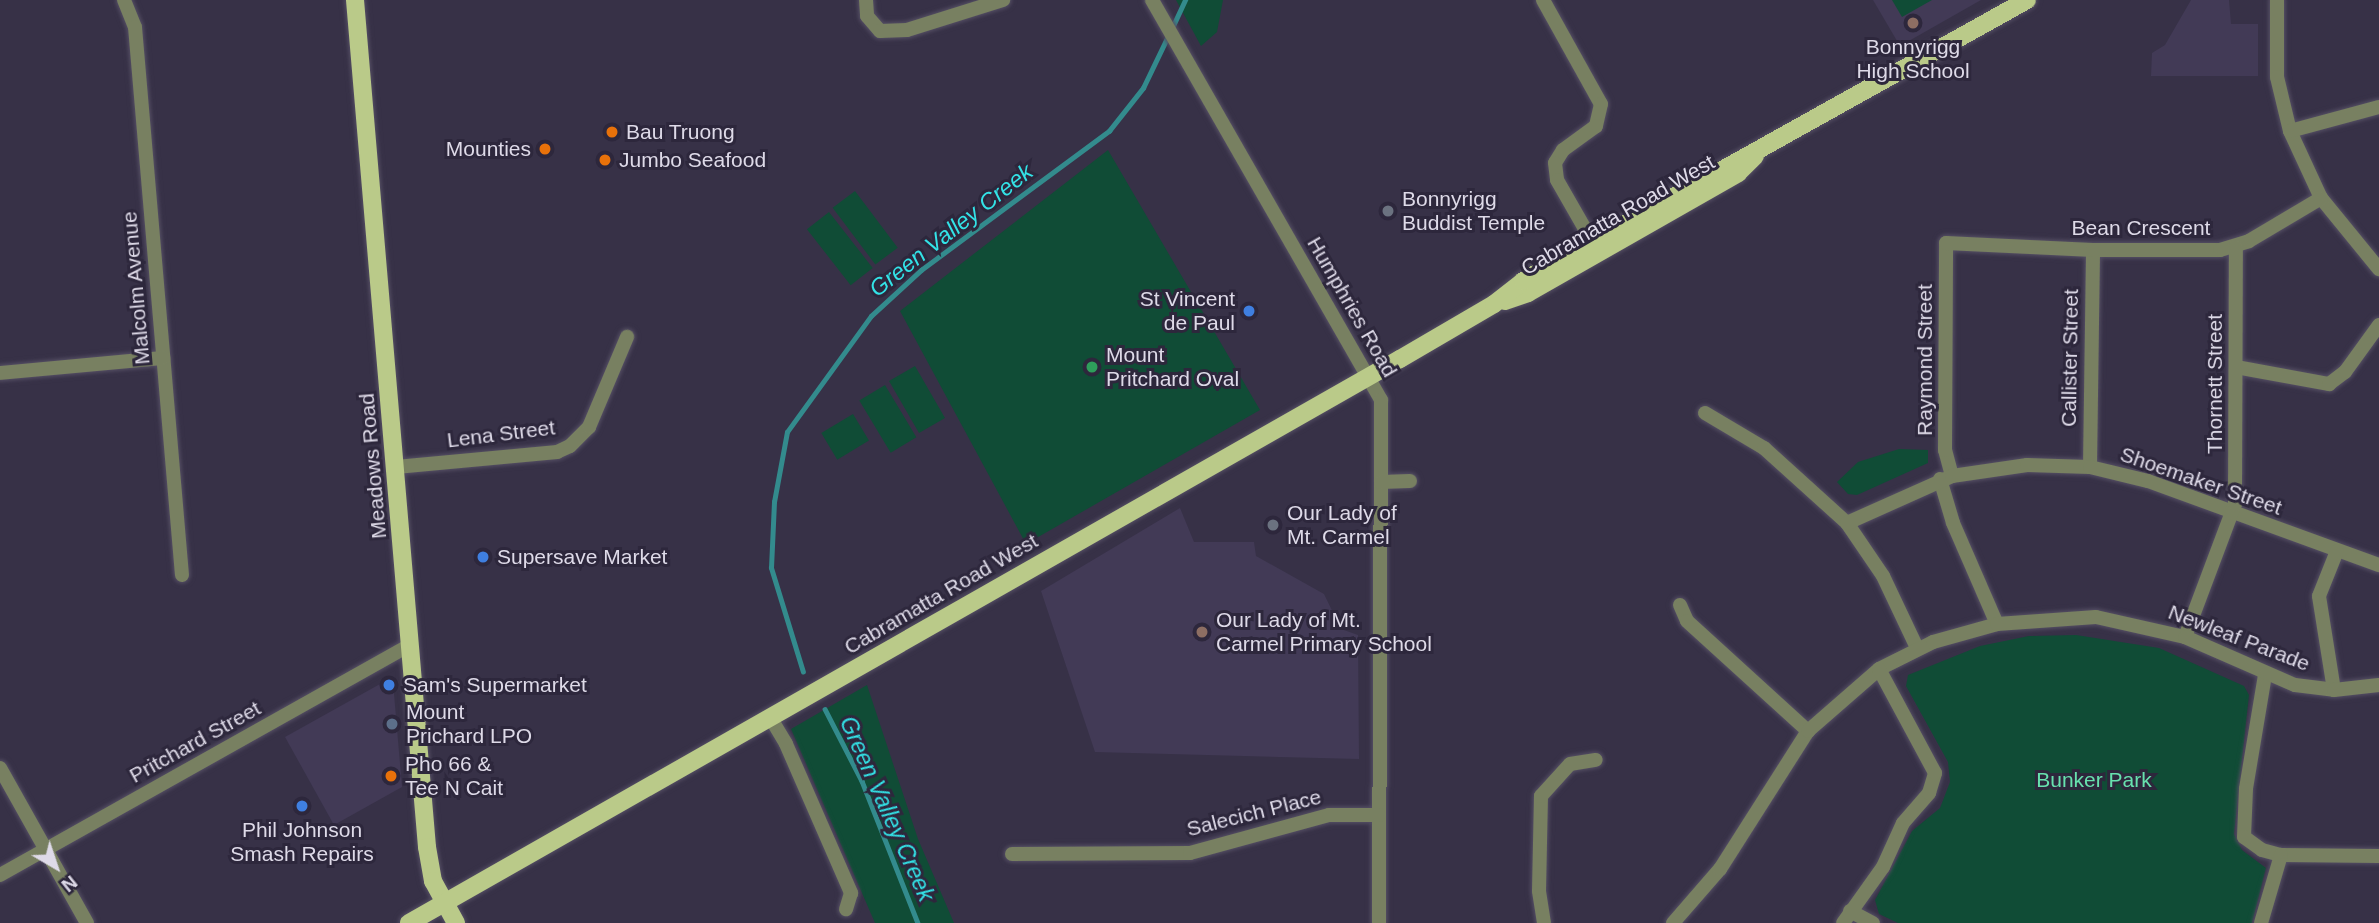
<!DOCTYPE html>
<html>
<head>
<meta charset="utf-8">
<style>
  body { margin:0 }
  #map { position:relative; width:2379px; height:923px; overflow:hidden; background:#373147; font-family:Arial,sans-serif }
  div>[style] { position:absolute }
  .built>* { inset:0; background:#423a56 }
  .green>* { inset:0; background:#104c36; transform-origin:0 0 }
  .stream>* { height:4.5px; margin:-2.25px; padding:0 2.25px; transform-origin:2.25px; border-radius:2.25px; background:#338b8d }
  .roads { filter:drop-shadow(0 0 2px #554f64) drop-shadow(0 0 2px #554f64) }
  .minor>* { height:14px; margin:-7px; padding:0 7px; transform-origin:7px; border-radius:7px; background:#788061 }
  .major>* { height:18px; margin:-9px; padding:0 9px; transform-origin:9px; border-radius:9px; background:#baca89 }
  .dots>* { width:19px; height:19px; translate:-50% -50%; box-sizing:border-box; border:4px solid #2d273c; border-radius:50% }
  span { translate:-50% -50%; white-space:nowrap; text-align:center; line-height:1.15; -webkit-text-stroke:6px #2d273c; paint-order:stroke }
  .poi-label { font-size:21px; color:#dedae8 }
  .left { translate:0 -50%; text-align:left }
  .right { translate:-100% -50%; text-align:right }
  .street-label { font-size:21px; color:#dedae8 }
  .park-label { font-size:21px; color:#67e1ae }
  .water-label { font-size:23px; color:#33e3e7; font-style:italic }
  .north { position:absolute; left:21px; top:832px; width:70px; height:70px; -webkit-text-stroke:5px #2d273c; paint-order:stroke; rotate:141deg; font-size:19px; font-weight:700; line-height:28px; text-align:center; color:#dedae8 }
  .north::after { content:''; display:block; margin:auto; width:24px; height:32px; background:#dedae8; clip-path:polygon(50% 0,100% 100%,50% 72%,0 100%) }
</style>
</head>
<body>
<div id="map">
  <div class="built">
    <i style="clip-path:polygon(1873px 0,1981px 0,1900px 46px)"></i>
    <i style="clip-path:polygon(2191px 0,2229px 0,2231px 24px,2258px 24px,2258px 76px,2151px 76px,2152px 53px,2165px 45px)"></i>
    <i style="clip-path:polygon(1180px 508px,1194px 542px,1254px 542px,1256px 556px,1324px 594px,1341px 629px,1358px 635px,1359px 759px,1095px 752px,1041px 591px)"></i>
    <i style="clip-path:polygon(389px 679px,393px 682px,402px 787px,334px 825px,285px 737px)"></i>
  </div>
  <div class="green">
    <i style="clip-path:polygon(1176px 0,1223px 0,1217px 32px,1201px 46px)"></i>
    <i style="clip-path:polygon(1892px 0,1932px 0,1902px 17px)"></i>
    <i style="clip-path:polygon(1108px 150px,1260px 410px,1026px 544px,900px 311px)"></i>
    <i style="left:855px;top:191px;width:71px;height:28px;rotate:53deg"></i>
    <i style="left:829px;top:212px;width:71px;height:28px;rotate:52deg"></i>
    <i style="left:915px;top:366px;width:60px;height:30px;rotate:60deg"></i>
    <i style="left:885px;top:385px;width:61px;height:30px;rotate:59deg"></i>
    <i style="left:853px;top:414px;width:31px;height:37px;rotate:59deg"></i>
    <i style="clip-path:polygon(1899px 449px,1928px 450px,1928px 463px,1857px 495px,1848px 494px,1837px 482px,1858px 462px)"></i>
    <i style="clip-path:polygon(2076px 635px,2159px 648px,2244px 686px,2249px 695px,2234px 834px,2242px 850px,2266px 868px,2252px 923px,1898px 923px,1879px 914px,1875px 900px,1912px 831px,1940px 808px,1950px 782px,1948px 762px,1906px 686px,1908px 675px,1980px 646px,2029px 636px)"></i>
    <i style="clip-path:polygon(867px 685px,918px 839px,954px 923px,875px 923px,791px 729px)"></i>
  </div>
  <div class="stream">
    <i style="left:1172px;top:28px;width:31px;rotate:-65deg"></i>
    <i style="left:803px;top:672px;width:109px;rotate:-107.1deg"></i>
    <i style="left:771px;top:568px;width:66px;rotate:-87.4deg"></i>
    <i style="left:774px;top:502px;width:71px;rotate:-79.5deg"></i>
    <i style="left:787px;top:432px;width:143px;rotate:-54.1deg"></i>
    <i style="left:871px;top:316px;width:68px;rotate:-42.6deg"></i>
    <i style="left:921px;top:270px;width:234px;rotate:-36.5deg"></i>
    <i style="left:1109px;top:131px;width:55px;rotate:-51.7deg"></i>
    <i style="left:1143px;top:88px;width:58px;rotate:-64.3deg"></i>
    <i style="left:825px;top:709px;width:81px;rotate:62.8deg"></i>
    <i style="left:862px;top:781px;width:153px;rotate:68.5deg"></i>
  </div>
  <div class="roads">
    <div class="minor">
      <i style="left:124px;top:0;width:29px;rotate:68deg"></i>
      <i style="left:135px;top:27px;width:550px;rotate:85.1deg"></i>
      <i style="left:866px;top:0;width:16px;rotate:86deg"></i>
      <i style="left:867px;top:16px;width:20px;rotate:49deg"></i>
      <i style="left:880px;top:31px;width:27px;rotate:-2deg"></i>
      <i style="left:907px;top:30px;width:101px;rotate:-17.4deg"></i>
      <i style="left:1152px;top:0;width:461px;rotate:60.2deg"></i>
      <i style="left:1381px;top:400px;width:523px;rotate:90.22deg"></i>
      <i style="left:1543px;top:0;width:119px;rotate:60.9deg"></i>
      <i style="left:1601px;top:104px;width:23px;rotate:103deg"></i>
      <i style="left:1596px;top:126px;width:41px;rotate:144deg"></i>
      <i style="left:1563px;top:150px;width:15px;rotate:122deg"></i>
      <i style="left:1555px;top:163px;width:17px;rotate:83deg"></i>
      <i style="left:1557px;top:180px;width:70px;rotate:60.2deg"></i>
      <i style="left:2277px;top:0;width:77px;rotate:90deg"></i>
      <i style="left:2277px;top:77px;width:56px;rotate:76.5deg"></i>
      <i style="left:2290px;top:131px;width:74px;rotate:65.2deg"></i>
      <i style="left:2321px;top:198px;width:92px;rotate:50.8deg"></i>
      <i style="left:2290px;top:131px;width:92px;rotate:-15.1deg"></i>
      <i style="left:2236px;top:367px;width:95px;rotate:10.4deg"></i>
      <i style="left:2329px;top:384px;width:20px;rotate:-37deg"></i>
      <i style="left:2345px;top:372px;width:58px;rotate:-54.1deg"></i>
      <i style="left:0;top:373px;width:164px;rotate:-5.3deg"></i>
      <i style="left:1705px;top:413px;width:69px;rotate:30.7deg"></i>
      <i style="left:1764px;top:448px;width:112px;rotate:42.1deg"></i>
      <i style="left:1847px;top:523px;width:64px;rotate:55.8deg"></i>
      <i style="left:1883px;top:576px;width:80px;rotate:64.7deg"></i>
      <i style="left:396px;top:467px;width:162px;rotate:-5.3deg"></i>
      <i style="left:557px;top:452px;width:14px;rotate:-25deg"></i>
      <i style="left:570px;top:446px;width:27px;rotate:-45deg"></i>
      <i style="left:589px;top:427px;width:98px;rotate:-67.1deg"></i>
      <i style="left:2090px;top:467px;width:217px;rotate:-89.2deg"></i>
      <i style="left:1952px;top:476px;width:27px;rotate:-105deg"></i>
      <i style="left:1945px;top:450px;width:207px;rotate:-89.7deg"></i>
      <i style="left:1946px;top:243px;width:147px;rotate:2.7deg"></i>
      <i style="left:2093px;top:250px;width:127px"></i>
      <i style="left:2220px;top:250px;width:30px;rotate:-17deg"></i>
      <i style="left:2249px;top:241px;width:84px;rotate:-30.8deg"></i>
      <i style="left:1940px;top:479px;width:46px;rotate:73.5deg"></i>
      <i style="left:1953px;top:523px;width:110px;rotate:66.5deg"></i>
      <i style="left:1381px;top:482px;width:29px;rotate:-2deg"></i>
      <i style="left:1847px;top:523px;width:115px;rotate:-24.1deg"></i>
      <i style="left:1952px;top:476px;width:76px;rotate:-8.3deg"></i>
      <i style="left:2027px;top:465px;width:63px;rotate:1.8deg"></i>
      <i style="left:2090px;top:467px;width:60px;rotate:13.6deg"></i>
      <i style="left:2148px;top:481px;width:246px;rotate:20deg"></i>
      <i style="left:1680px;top:605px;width:17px;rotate:66deg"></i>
      <i style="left:1687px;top:621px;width:164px;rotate:42.3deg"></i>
      <i style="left:2185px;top:637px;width:142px;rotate:-69.4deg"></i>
      <i style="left:2235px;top:504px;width:257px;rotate:-89.8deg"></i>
      <i style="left:2265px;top:675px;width:116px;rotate:99.5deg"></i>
      <i style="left:2246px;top:789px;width:48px;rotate:92.4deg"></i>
      <i style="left:2244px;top:837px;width:22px;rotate:36deg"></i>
      <i style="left:2262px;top:850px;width:20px;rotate:15deg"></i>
      <i style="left:2281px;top:855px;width:98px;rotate:0.6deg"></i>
      <i style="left:2334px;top:690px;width:95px;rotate:-99.1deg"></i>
      <i style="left:2319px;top:596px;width:48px;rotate:-68.2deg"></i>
      <i style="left:770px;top:717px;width:31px;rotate:59deg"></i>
      <i style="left:786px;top:744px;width:163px;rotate:66.4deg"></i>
      <i style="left:851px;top:893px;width:17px;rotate:107deg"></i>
      <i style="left:0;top:768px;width:178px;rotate:60.7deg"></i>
      <i style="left:1012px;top:854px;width:178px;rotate:-0.3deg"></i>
      <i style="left:1190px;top:853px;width:144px;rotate:-15.3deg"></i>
      <i style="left:1329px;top:815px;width:50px"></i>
      <i style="left:0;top:875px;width:470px;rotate:-29.3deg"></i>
      <i style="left:1850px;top:911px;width:26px;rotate:28deg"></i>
      <i style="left:1544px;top:923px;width:32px;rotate:-99deg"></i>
      <i style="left:1539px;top:891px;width:95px;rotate:-88.8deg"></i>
      <i style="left:1541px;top:796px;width:43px;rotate:-47.8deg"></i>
      <i style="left:1570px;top:764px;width:26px;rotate:-9deg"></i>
      <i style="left:1673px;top:923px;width:72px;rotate:-49deg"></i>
      <i style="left:1720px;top:869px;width:164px;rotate:-57.5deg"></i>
      <i style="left:1808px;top:731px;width:94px;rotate:-41.1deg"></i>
      <i style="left:1879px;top:669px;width:60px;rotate:-26.6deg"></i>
      <i style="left:1933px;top:642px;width:66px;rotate:-15.7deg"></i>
      <i style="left:1997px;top:624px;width:99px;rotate:-4deg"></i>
      <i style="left:2096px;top:617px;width:91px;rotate:12.7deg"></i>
      <i style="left:2185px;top:637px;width:120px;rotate:23.6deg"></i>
      <i style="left:2295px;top:685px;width:39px;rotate:7deg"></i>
      <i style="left:2334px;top:690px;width:45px;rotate:-6.3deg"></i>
      <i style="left:1843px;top:923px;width:69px;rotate:-54.5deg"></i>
      <i style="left:1883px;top:867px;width:48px;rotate:-65.6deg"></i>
      <i style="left:1903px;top:823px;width:40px;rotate:-49deg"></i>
      <i style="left:1929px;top:793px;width:21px;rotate:-73deg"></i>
      <i style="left:1935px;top:773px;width:118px;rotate:-118.3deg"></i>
      <i style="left:2261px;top:923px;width:71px;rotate:-73.6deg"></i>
    </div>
    <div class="major">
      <i style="left:355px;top:0;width:850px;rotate:85.14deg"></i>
      <i style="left:427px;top:847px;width:35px;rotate:80deg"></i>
      <i style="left:433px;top:881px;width:48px;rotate:61.3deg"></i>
      <i style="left:1505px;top:301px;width:24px;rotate:-19deg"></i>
      <i style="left:1528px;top:293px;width:242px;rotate:-29.7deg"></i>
      <i style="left:1738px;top:173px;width:24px;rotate:-45deg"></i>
      <i style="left:409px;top:923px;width:1140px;rotate:-29.65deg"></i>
      <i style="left:1400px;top:359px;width:109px;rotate:-30.3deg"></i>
      <i style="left:1494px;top:304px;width:37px;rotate:-38deg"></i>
      <i style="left:1523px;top:281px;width:577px;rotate:-29.14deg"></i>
    </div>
  </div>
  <div class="dots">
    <i style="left:1913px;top:23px;background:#8d6e63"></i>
    <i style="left:612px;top:132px;background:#e8710a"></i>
    <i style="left:545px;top:149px;background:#e8710a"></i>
    <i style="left:605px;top:160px;background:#e8710a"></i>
    <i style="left:1388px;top:211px;background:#6b7280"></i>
    <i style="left:1249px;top:311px;background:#3f7fe0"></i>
    <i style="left:1092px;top:367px;background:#2e9e5b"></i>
    <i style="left:1273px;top:525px;background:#6b7280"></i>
    <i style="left:483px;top:557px;background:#3f7fe0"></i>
    <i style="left:1202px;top:632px;background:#8d6e63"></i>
    <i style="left:389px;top:685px;background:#3f7fe0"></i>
    <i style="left:392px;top:724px;background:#5c6f8a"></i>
    <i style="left:391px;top:776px;background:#e8710a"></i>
    <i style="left:302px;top:806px;background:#3f7fe0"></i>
  </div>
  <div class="poi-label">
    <span style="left:1913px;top:59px">Bonnyrigg<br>High School</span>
    <span class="left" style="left:626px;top:132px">Bau Truong</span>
    <span class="right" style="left:531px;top:149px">Mounties</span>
    <span class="left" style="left:619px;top:160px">Jumbo Seafood</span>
    <span class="left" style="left:1402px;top:211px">Bonnyrigg<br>Buddist Temple</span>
    <span class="right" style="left:1235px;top:311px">St Vincent<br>de Paul</span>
    <span class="left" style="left:1106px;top:367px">Mount<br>Pritchard Oval</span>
    <span class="left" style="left:1287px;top:525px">Our Lady of<br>Mt. Carmel</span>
    <span class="left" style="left:497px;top:557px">Supersave Market</span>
    <span class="left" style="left:1216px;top:632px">Our Lady of Mt.<br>Carmel Primary School</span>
    <span class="left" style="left:403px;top:685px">Sam's Supermarket</span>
    <span class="left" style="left:406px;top:724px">Mount<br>Prichard LPO</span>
    <span class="left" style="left:405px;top:776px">Pho 66 &amp;<br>Tee N Cait</span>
    <span style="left:302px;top:842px">Phil Johnson<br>Smash Repairs</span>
  </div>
  <div class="street-label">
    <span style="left:1618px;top:215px;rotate:-30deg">Cabramatta Road West</span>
    <span style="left:2141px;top:228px">Bean Crescent</span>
    <span style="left:136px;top:288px;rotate:-95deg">Malcolm Avenue</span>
    <span style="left:1352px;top:307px;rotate:60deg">Humphries Road</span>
    <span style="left:2070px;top:358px;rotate:-89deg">Callister Street</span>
    <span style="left:1925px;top:360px;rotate:-90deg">Raymond Street</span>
    <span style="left:2215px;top:384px;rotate:-90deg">Thornett Street</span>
    <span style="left:501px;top:434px;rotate:-7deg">Lena Street</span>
    <span style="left:373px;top:466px;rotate:-95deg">Meadows Road</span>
    <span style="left:2201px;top:481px;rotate:19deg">Shoemaker Street</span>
    <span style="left:941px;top:594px;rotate:-30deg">Cabramatta Road West</span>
    <span style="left:2239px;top:638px;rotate:21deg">Newleaf Parade</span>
    <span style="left:195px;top:742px;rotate:-29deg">Pritchard Street</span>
    <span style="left:1254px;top:813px;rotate:-14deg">Salecich Place</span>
  </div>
  <div class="park-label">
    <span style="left:2094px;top:780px">Bunker Park</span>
  </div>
  <div class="water-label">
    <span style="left:951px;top:230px;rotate:-38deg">Green Valley Creek</span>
    <span style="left:887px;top:809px;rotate:66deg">Green Valley Creek</span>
  </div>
  <div class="north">N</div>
</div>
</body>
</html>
